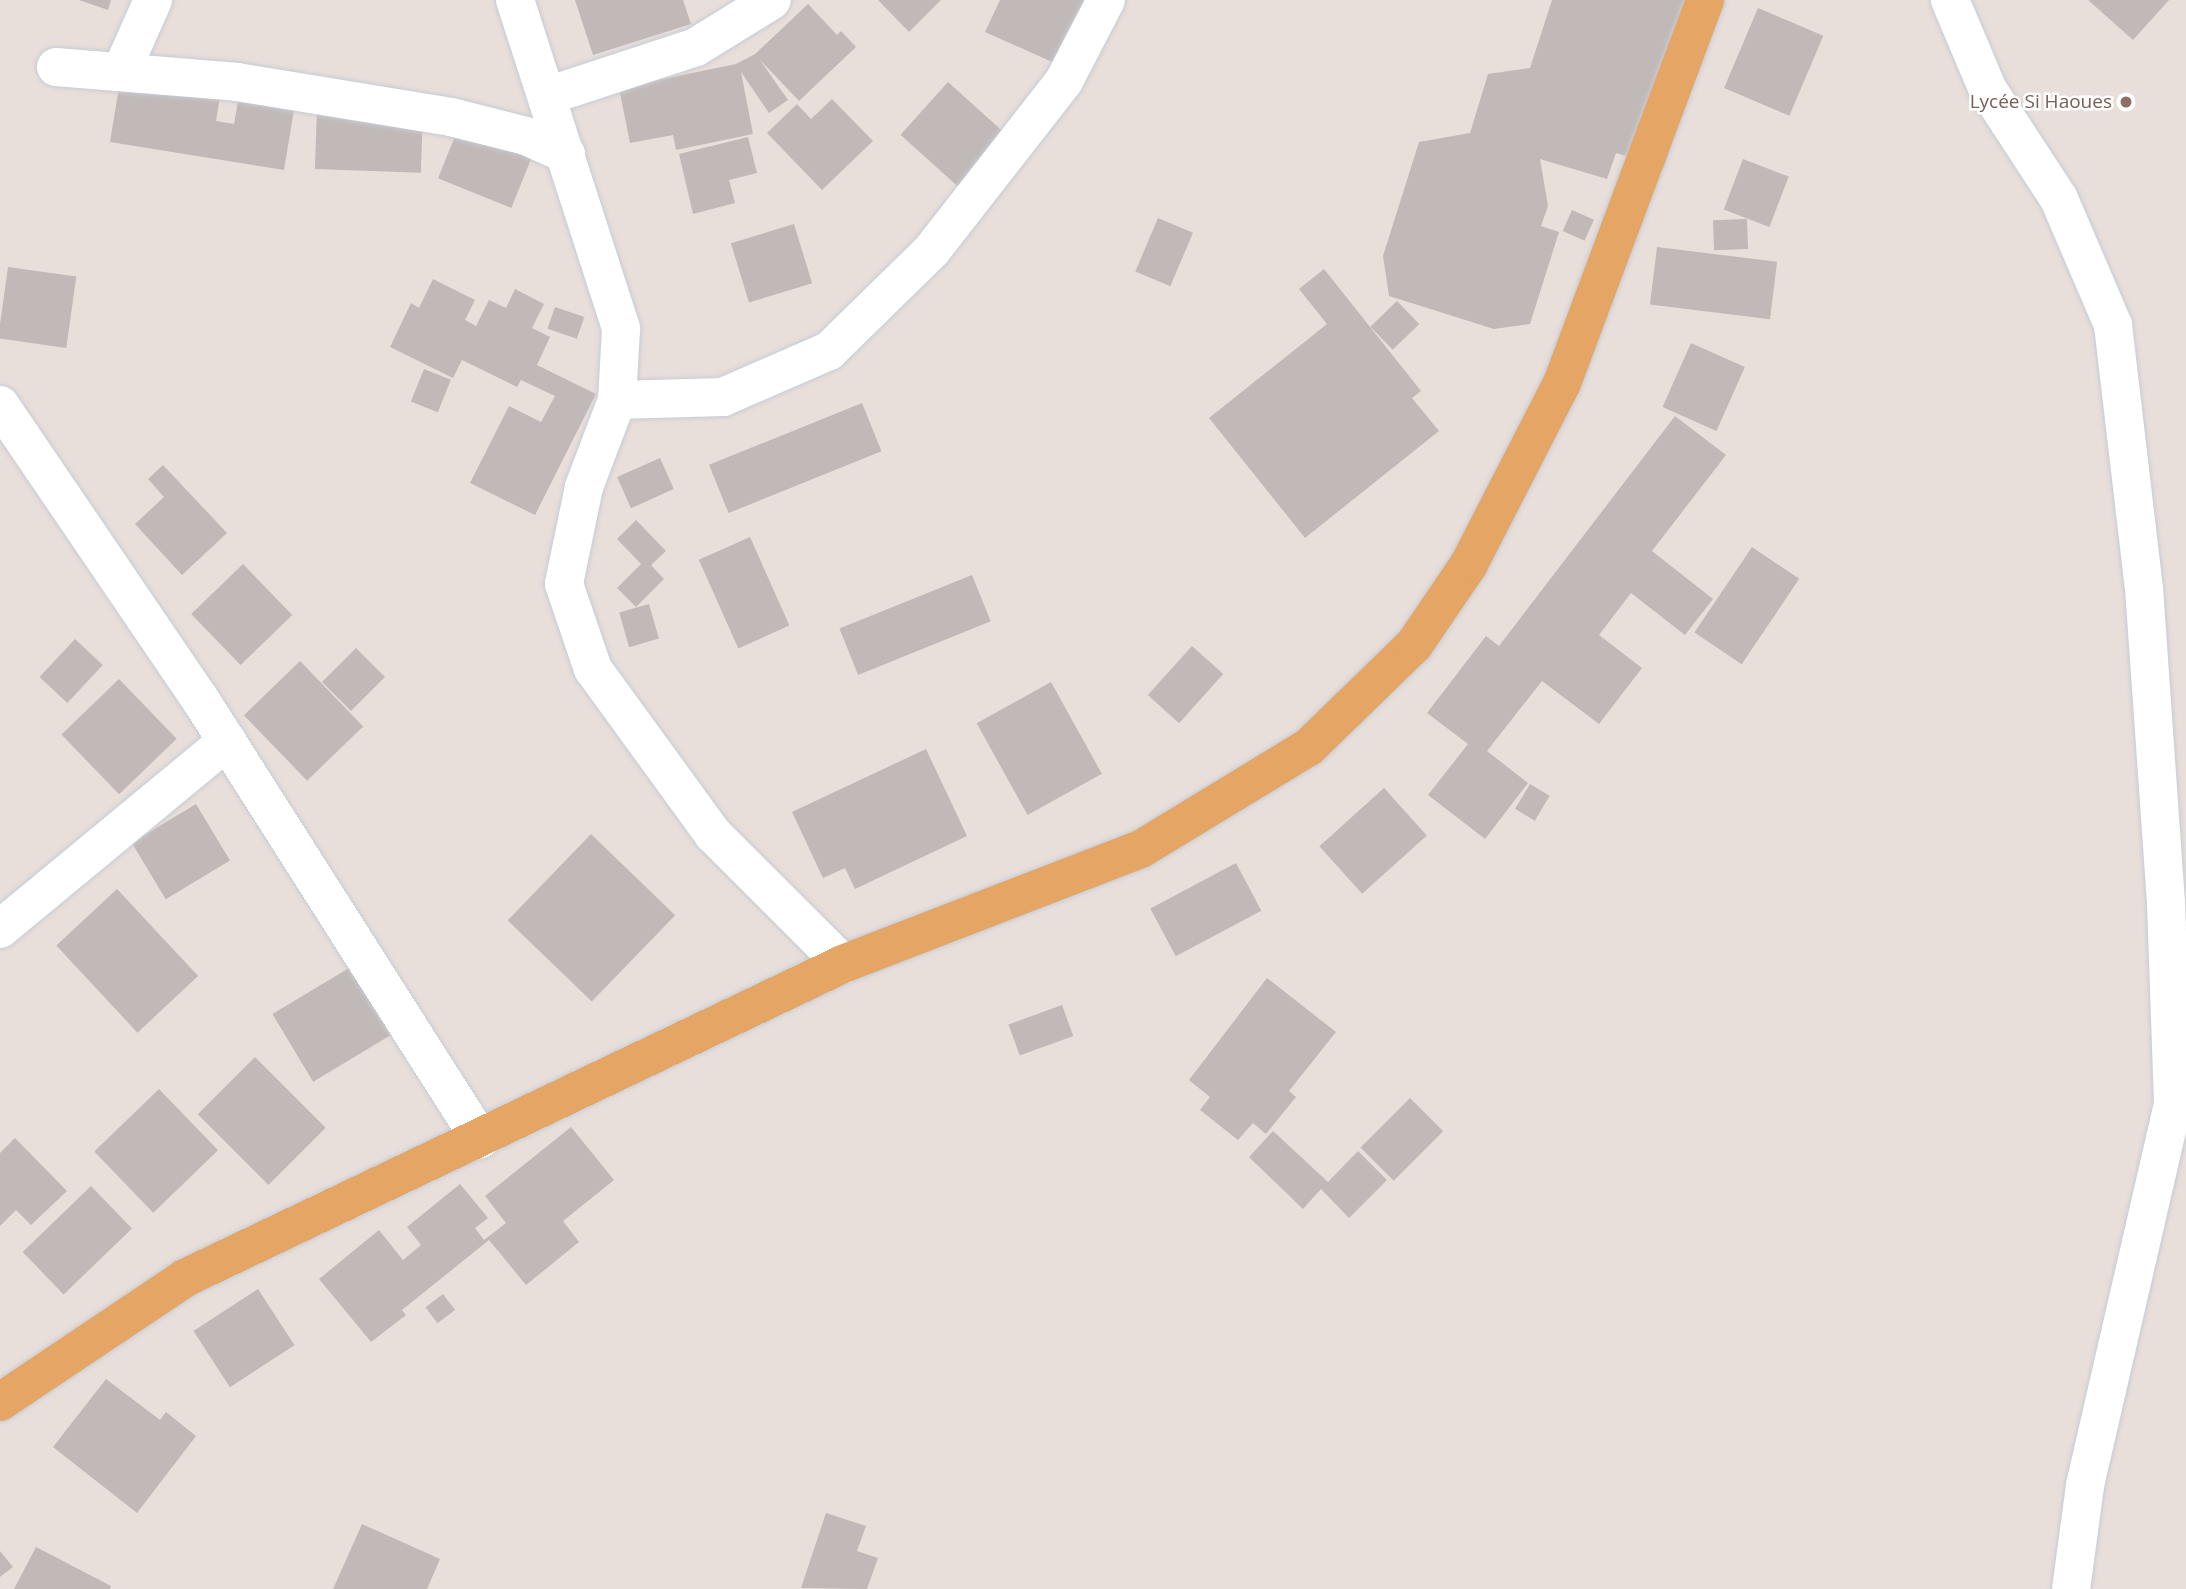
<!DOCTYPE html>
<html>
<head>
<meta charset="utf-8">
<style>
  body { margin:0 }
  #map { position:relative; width:2186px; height:1589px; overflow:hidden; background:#e9dfda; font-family:"Open Sans",sans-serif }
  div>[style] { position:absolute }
  .building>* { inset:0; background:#c1b9b7; transform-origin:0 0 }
  .roads { filter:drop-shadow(0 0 2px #c6ccd5) drop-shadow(0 0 2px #c6ccd5) }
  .minor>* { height:38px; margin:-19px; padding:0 19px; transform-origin:19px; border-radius:19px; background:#fff }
  .major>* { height:38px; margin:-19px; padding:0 19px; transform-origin:19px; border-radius:19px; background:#e5a564 }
  .dots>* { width:19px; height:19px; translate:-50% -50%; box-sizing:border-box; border:4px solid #fff; border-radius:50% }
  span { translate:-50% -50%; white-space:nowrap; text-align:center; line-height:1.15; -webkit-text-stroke:5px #fff; paint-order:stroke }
  .education-label { font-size:19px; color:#785e54 }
  .right { translate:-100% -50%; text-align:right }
</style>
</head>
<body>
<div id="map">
  <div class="building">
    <i style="clip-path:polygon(79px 0,111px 0,108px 10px)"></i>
    <i style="clip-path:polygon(575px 0,683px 0,691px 24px,593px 55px)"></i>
    <i style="clip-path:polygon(878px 0,941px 0,909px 32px)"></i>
    <i style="clip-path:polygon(1000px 0,1091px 0,1061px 66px,985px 32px)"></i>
    <i style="clip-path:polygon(1552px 0,1717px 0,1664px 168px,1616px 153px,1607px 179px,1540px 159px,1548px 206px,1541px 226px,1559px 232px,1530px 324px,1494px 329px,1389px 296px,1383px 256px,1419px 142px,1470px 133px,1488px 74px,1530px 68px)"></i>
    <i style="clip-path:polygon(2088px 0,2169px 0,2133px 40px)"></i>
    <i style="clip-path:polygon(808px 4px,837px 35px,841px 31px,856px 47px,799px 101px,760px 60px,788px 100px,769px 113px,741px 72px,753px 134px,676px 150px,673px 135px,630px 143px,619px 88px,736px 64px,755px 54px)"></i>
    <i style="left:1758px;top:8px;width:71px;height:87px;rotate:23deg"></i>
    <i style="clip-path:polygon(121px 75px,221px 91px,216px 121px,234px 124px,238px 101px,294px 110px,284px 170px,110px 142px)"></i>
    <i style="left:948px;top:82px;width:84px;height:71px;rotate:42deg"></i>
    <i style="clip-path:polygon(832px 99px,873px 141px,822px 190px,767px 133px,797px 104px,811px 119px)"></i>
    <i style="left:317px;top:109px;width:106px;height:60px;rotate:2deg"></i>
    <i style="left:462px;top:119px;width:79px;height:64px;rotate:22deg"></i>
    <i style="clip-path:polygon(748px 137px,757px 173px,729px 180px,735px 203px,693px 214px,679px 154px)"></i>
    <i style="left:1743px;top:159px;width:49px;height:54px;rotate:21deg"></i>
    <i style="left:1572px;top:210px;width:24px;height:23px;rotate:24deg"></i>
    <i style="left:1158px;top:218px;width:38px;height:58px;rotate:23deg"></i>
    <i style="left:1747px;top:219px;width:30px;height:34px;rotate:88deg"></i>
    <i style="left:794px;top:224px;width:62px;height:66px;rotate:73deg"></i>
    <i style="left:1657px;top:247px;width:121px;height:58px;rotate:7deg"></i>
    <i style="left:8px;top:267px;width:69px;height:72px;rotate:8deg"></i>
    <i style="clip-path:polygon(1324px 269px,1421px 391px,1412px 398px,1439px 431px,1305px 538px,1209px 418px,1327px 324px,1299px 289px)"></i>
    <i style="clip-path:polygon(433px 279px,475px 300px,465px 320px,476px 326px,489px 300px,506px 308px,515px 289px,544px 304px,532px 328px,550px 337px,537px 365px,596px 394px,535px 515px,470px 483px,509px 406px,541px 422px,555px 396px,521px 380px,517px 387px,462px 360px,453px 378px,390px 347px,411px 303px,419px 308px)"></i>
    <i style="left:1397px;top:301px;width:32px;height:37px;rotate:46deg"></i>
    <i style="left:555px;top:307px;width:31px;height:23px;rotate:19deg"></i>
    <i style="left:1691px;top:343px;width:59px;height:70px;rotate:24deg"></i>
    <i style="left:424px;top:369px;width:29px;height:35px;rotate:22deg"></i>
    <i style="left:862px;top:403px;width:52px;height:165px;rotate:68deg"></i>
    <i style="clip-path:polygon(1675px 416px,1726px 455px,1652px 551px,1713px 599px,1685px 635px,1631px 593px,1599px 635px,1642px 668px,1599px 724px,1542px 681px,1487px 751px,1528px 783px,1485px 839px,1428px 795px,1468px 744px,1427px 713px,1486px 636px,1499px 646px)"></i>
    <i style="left:660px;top:458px;width:34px;height:47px;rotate:66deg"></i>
    <i style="clip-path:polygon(163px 465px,227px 533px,182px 575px,135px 524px,164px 497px,148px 479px)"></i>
    <i style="clip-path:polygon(636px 520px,666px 551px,651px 565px,664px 579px,636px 607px,617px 588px,641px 564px,617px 539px)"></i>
    <i style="left:750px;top:537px;width:97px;height:56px;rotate:66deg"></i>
    <i style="left:1752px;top:547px;width:57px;height:103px;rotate:34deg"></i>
    <i style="left:243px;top:564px;width:71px;height:72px;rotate:46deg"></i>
    <i style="left:972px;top:575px;width:50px;height:143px;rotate:68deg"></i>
    <i style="left:649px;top:604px;width:36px;height:31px;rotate:74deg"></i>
    <i style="left:75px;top:639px;width:38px;height:52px;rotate:43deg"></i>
    <i style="left:1192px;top:646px;width:42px;height:66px;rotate:42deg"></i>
    <i style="left:356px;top:648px;width:41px;height:48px;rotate:45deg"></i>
    <i style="left:300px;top:661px;width:91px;height:78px;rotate:46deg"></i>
    <i style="left:119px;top:679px;width:83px;height:80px;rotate:46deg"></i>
    <i style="left:1051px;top:682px;width:105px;height:85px;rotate:61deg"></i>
    <i style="clip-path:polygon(926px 749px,967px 836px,855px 889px,845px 868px,823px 878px,792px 812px)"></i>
    <i style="left:1530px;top:784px;width:23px;height:29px;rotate:31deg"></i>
    <i style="left:1384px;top:788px;width:64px;height:87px;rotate:48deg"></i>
    <i style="left:196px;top:804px;width:66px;height:75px;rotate:59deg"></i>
    <i style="left:591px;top:834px;width:117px;height:120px;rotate:44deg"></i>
    <i style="left:1236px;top:863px;width:54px;height:97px;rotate:62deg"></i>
    <i style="left:117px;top:889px;width:119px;height:83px;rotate:47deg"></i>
    <i style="left:359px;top:962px;width:79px;height:101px;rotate:59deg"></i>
    <i style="clip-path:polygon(1267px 978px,1336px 1032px,1289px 1091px,1296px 1097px,1266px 1134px,1253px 1123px,1238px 1140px,1200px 1110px,1210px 1097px,1189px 1080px)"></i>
    <i style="left:1062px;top:1005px;width:33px;height:57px;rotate:70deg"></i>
    <i style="left:255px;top:1057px;width:100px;height:81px;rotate:45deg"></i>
    <i style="left:159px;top:1089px;width:85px;height:90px;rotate:46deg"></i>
    <i style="left:1410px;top:1098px;width:47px;height:70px;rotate:45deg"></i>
    <i style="clip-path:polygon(571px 1127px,614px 1180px,563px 1221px,579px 1242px,526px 1285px,489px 1240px,402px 1310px,406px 1315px,371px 1342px,319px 1279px,379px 1230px,403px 1260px,421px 1245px,407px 1227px,460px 1184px,488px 1218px,475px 1228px,484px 1240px,506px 1223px,485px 1196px)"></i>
    <i style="clip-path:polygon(1273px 1131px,1328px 1182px,1358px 1151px,1387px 1180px,1349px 1218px,1321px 1189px,1303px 1209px,1249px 1157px)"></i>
    <i style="clip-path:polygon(15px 1138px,67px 1191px,31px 1225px,16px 1210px,0 1226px,0 1153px)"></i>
    <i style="left:91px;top:1186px;width:59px;height:95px;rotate:46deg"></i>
    <i style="left:258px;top:1289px;width:67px;height:77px;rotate:57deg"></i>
    <i style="left:443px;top:1294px;width:20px;height:22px;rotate:53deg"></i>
    <i style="clip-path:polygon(106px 1379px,160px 1420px,166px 1412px,196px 1436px,137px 1513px,53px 1447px)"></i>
    <i style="clip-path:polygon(826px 1513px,866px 1526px,857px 1551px,878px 1558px,867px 1589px,801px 1588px)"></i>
    <i style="clip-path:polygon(362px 1524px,440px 1559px,427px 1589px,333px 1589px)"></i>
    <i style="clip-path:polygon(36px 1547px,111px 1586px,110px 1589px,14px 1589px)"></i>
    <i style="clip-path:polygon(0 1551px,13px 1567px,0 1577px)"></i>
  </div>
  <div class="roads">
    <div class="minor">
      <i style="left:515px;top:0;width:346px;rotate:72.1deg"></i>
      <i style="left:621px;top:329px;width:71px;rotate:93.2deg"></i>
      <i style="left:617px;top:400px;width:93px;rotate:110.8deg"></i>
      <i style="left:584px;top:487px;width:99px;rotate:101.7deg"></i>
      <i style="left:564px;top:584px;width:90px;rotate:71.2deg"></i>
      <i style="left:593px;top:669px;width:204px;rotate:54deg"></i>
      <i style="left:713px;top:834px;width:184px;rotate:45deg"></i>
      <i style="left:1950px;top:0;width:98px;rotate:67.1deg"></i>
      <i style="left:1988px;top:90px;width:130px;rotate:56.9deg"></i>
      <i style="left:2059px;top:199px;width:137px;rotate:66.8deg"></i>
      <i style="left:2113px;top:325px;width:265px;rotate:83.3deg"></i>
      <i style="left:2144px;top:588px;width:316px;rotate:86deg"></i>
      <i style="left:2166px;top:903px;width:201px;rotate:88deg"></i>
      <i style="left:2173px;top:1104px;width:392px;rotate:103deg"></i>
      <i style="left:2085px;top:1486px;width:104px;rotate:97.7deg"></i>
      <i style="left:56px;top:67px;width:182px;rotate:4.7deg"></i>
      <i style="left:237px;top:82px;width:217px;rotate:9.3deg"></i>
      <i style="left:451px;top:117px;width:77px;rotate:14.2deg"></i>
      <i style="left:526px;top:136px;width:44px;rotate:24.2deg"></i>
      <i style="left:121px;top:72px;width:79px;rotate:-66deg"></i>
      <i style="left:547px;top:96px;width:157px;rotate:-18.2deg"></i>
      <i style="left:696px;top:47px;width:89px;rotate:-31.7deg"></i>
      <i style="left:617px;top:400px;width:106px;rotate:-1.6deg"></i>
      <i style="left:723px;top:397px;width:116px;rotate:-23.5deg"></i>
      <i style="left:829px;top:351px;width:144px;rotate:-44.4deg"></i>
      <i style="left:932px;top:250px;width:214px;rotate:-52deg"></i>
      <i style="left:1064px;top:81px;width:91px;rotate:-62.6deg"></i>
      <i style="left:0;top:405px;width:356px;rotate:55.8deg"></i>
      <i style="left:200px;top:699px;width:522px;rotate:57.53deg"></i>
      <i style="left:0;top:929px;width:295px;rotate:-39.6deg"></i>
    </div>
    <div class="major">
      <i style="left:0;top:1402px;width:223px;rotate:-33.8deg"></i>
      <i style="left:185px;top:1278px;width:729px;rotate:-25.51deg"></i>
      <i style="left:843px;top:964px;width:319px;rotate:-21.1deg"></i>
      <i style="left:1141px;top:849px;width:197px;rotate:-31.3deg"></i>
      <i style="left:1309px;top:747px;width:146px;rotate:-44.2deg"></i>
      <i style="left:1414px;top:645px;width:98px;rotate:-55.8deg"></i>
      <i style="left:1469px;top:564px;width:203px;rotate:-62.8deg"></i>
      <i style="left:1562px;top:383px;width:409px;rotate:-69.5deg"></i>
    </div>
  </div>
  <div class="dots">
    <i style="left:2126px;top:102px;background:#8d6e63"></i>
  </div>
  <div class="education-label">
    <span class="right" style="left:2112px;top:102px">Lycée Si Haoues</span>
  </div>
</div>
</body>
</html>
